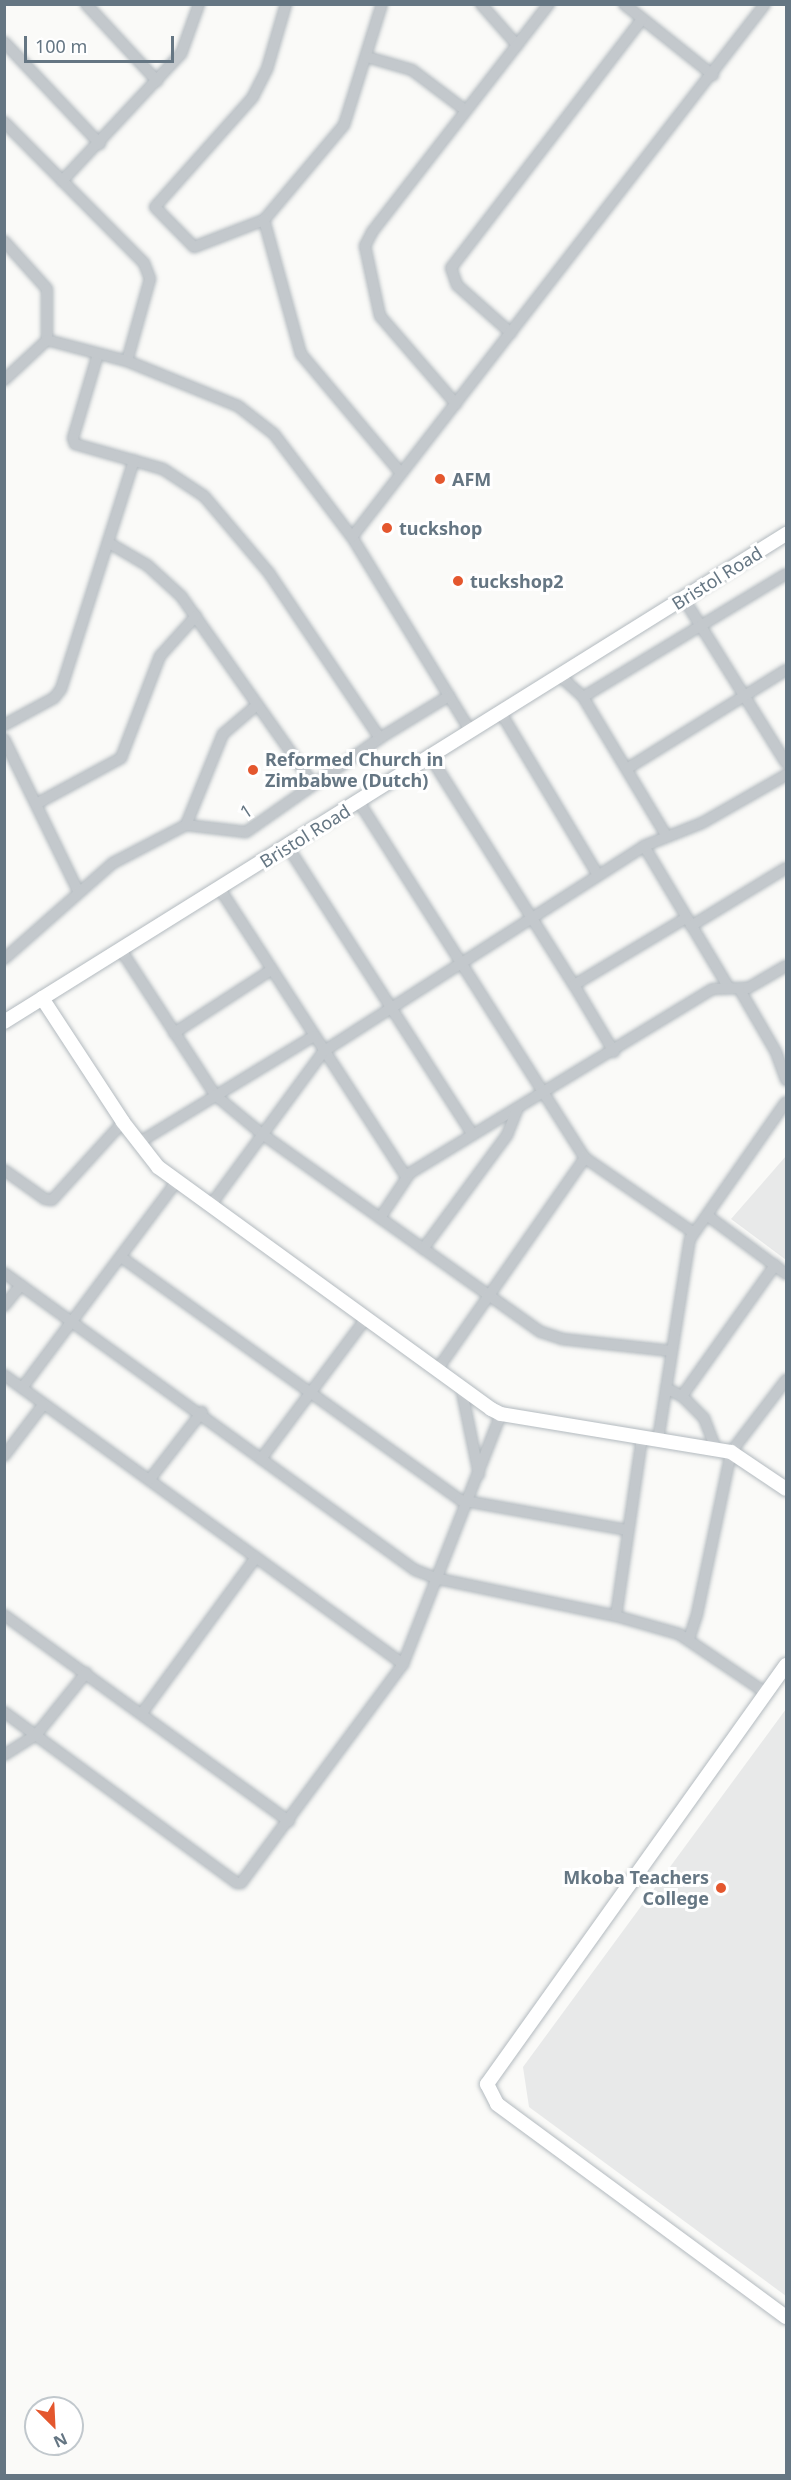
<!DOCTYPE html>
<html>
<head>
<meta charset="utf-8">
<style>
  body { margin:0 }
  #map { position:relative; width:791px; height:2480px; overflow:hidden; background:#fafaf8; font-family:"Noto Sans",sans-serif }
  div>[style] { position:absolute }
  .built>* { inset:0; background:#e8e9e9 }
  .roads { filter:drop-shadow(0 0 2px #b3babf) drop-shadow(0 0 2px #b3babf) }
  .street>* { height:10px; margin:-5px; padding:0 5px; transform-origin:5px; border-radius:5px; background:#c3c8cc }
  .secondary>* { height:14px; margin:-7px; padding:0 7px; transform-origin:7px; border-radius:7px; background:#fff }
  .dots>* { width:16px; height:16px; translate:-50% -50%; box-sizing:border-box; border:3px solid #fff; border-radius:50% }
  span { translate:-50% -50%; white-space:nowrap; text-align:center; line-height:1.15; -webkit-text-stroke:6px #fff; paint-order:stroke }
  .poi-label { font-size:18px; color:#657683; font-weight:700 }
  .left { translate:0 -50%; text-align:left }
  .right { translate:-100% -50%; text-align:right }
  .street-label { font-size:18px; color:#657683 }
  .frame { position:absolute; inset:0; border:6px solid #657683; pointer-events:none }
  .north { position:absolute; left:24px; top:2396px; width:60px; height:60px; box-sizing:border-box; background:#fff; border:2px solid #c1c8cd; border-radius:50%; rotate:156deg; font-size:16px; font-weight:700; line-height:24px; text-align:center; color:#657683 }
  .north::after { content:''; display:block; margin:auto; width:21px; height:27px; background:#e4572e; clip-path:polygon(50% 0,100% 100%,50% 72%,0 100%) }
  .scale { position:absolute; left:24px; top:36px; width:150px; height:27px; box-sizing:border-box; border:3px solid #657683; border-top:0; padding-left:8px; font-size:18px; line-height:21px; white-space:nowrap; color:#657683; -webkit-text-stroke:4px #fff; paint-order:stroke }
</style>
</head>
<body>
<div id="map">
  <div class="built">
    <i style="clip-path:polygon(786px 1156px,786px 1260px,731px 1219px)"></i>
    <i style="clip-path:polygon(786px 1709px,786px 2296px,529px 2107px,523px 2067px)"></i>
  </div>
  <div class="roads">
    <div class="street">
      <i style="left:86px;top:4px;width:105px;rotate:47.3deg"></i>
      <i style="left:286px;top:4px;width:68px;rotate:106.3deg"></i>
      <i style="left:267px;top:69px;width:31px;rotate:117deg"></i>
      <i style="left:253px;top:97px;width:147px;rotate:131.7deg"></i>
      <i style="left:155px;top:207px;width:56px;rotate:45.7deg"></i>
      <i style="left:194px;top:247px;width:75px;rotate:-21.1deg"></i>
      <i style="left:264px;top:220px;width:124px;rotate:-49.9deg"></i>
      <i style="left:344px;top:125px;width:127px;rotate:-72.6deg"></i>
      <i style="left:481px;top:4px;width:55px;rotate:48.7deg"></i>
      <i style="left:624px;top:4px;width:114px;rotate:38.6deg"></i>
      <i style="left:4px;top:42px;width:140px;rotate:46.7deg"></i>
      <i style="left:367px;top:57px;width:47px;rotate:16.1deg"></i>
      <i style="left:412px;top:70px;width:66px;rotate:37deg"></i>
      <i style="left:4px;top:122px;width:199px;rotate:45.2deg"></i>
      <i style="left:144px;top:263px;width:17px;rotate:69deg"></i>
      <i style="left:150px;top:279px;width:85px;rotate:105.7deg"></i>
      <i style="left:62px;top:181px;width:174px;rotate:-46.9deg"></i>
      <i style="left:181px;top:54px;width:53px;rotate:-70.2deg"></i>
      <i style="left:264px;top:220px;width:139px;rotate:74.6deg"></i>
      <i style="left:301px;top:354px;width:154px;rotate:50deg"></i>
      <i style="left:4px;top:241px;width:64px;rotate:48.1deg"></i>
      <i style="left:47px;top:289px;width:51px;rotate:90deg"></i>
      <i style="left:511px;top:333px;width:72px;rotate:-138.4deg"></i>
      <i style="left:457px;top:285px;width:18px;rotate:-109deg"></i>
      <i style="left:451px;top:268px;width:314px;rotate:-52.5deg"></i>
      <i style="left:98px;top:354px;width:88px;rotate:106.6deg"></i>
      <i style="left:73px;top:438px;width:6px;rotate:72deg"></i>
      <i style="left:75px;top:444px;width:91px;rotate:15.9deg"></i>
      <i style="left:163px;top:469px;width:49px;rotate:33.4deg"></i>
      <i style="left:204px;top:496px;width:101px;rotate:49.8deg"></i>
      <i style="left:269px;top:573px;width:199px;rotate:56.1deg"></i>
      <i style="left:4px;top:380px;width:59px;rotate:-42.9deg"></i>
      <i style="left:47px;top:340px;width:83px;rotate:14.7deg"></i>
      <i style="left:127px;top:361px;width:120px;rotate:22.1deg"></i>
      <i style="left:238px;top:406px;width:46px;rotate:37.9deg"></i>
      <i style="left:274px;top:434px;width:129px;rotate:52.9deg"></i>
      <i style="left:352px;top:537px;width:228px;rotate:58.6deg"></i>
      <i style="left:456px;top:404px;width:116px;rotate:-130.8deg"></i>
      <i style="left:380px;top:316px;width:72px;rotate:-102.1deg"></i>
      <i style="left:365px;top:246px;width:16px;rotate:-63deg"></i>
      <i style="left:372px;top:232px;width:289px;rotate:-52.2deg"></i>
      <i style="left:352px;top:537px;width:674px;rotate:-52.23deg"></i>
      <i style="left:109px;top:543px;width:44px;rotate:30.1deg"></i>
      <i style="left:147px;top:565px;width:46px;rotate:42.4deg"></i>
      <i style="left:181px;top:596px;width:230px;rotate:54.9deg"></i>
      <i style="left:684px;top:599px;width:193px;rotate:58.1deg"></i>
      <i style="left:560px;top:676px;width:31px;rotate:42deg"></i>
      <i style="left:583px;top:697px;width:161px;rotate:59deg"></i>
      <i style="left:583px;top:697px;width:237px;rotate:-31.2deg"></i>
      <i style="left:501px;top:713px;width:189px;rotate:59.1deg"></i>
      <i style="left:4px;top:725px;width:57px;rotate:-28.4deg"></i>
      <i style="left:54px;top:698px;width:11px;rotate:-52deg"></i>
      <i style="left:61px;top:689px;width:240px;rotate:-72.3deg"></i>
      <i style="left:4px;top:739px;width:169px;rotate:64deg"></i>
      <i style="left:431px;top:758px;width:268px;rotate:57.8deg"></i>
      <i style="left:628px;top:768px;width:186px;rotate:-31.8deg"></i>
      <i style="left:359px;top:802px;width:422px;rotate:57.6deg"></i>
      <i style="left:585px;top:1158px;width:132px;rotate:34.5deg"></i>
      <i style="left:36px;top:804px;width:97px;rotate:-28.4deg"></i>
      <i style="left:121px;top:758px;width:109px;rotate:-69.1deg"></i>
      <i style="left:160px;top:656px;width:54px;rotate:-48deg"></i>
      <i style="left:186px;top:825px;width:60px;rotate:6.7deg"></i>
      <i style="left:246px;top:832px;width:164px;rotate:-35deg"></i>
      <i style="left:380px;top:738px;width:81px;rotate:-31.3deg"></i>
      <i style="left:644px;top:846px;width:165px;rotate:59.1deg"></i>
      <i style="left:288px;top:847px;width:342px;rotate:57.3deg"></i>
      <i style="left:220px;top:889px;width:342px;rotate:57.1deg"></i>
      <i style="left:691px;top:926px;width:111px;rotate:-31.4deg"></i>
      <i style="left:121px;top:950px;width:173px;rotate:57deg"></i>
      <i style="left:215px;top:1095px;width:61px;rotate:39.7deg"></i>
      <i style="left:262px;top:1134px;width:342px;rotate:35.4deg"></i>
      <i style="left:541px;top:1332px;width:22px;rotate:18deg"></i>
      <i style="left:562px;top:1339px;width:110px;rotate:6.3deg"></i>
      <i style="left:4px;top:959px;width:145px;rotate:-41.4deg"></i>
      <i style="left:113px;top:863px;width:82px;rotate:-27.5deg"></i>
      <i style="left:186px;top:825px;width:98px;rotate:-67.9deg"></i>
      <i style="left:223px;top:734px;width:45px;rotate:-40.5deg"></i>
      <i style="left:740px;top:990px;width:72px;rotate:59.9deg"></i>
      <i style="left:776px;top:1052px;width:30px;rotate:70deg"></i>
      <i style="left:174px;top:1033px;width:116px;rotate:-33deg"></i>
      <i style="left:614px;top:1052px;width:78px;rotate:-120.8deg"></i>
      <i style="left:574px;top:985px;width:131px;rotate:-30.9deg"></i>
      <i style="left:138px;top:1143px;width:206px;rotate:-31.3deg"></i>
      <i style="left:4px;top:1170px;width:50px;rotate:35.3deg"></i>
      <i style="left:45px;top:1199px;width:7px;rotate:8deg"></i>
      <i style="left:52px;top:1200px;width:105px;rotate:-47.7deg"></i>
      <i style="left:210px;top:1206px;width:192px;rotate:-53.7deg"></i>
      <i style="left:324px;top:1051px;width:380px;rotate:-32.6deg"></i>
      <i style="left:644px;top:846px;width:62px;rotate:-21.6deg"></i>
      <i style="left:702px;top:823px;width:97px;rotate:-29.7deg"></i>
      <i style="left:708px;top:1216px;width:97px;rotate:36.6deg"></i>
      <i style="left:380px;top:1218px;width:54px;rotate:-56.3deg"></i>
      <i style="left:410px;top:1173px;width:354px;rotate:-31.3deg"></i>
      <i style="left:713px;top:989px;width:35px;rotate:-2deg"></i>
      <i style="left:748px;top:988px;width:44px;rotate:-30.1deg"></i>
      <i style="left:423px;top:1249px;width:142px;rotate:-53.6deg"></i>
      <i style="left:507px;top:1135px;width:27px;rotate:-68deg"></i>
      <i style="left:121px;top:1257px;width:417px;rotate:35.6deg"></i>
      <i style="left:460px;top:1500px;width:169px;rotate:10.2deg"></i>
      <i style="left:4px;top:1273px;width:507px;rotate:35.85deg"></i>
      <i style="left:415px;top:1570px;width:26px;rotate:21deg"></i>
      <i style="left:439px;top:1579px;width:181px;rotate:11.8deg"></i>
      <i style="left:616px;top:1616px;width:66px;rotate:15.9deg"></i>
      <i style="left:679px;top:1634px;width:105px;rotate:34.1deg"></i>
      <i style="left:4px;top:1306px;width:27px;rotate:-51deg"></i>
      <i style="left:437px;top:1370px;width:259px;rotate:-55.1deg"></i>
      <i style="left:4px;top:1375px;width:493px;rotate:35.9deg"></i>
      <i style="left:461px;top:1387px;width:89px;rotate:78.3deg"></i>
      <i style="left:22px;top:1388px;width:257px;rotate:-53.2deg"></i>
      <i style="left:666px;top:1388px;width:18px;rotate:27deg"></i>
      <i style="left:682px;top:1396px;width:31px;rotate:45deg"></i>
      <i style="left:704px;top:1418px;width:33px;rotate:69deg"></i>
      <i style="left:682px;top:1396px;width:161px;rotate:-54.6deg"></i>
      <i style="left:658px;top:1440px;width:204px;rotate:-81deg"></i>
      <i style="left:690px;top:1239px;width:167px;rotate:-55deg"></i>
      <i style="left:4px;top:1456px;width:64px;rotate:-52.6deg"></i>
      <i style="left:261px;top:1459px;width:176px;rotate:-53.3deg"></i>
      <i style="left:150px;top:1479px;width:85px;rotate:-52.2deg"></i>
      <i style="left:4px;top:1615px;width:352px;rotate:35.9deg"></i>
      <i style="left:616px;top:1616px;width:180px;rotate:-81.7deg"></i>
      <i style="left:689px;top:1639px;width:26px;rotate:-72deg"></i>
      <i style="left:697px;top:1614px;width:166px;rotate:-78.1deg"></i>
      <i style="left:731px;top:1452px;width:91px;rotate:-52.6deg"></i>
      <i style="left:4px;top:1712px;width:289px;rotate:36.3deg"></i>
      <i style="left:237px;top:1883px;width:4px"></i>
      <i style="left:241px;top:1883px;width:272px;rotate:-53.5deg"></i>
      <i style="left:403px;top:1664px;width:269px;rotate:-68.6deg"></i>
      <i style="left:142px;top:1713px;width:193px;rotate:-53.8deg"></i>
      <i style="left:4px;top:1755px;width:38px;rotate:-32deg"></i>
      <i style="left:36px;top:1735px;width:80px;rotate:-51.1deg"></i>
    </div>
    <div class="secondary">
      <i style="left:42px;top:998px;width:148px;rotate:56.8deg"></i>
      <i style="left:123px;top:1122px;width:57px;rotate:52.1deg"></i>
      <i style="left:158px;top:1167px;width:412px;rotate:36deg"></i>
      <i style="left:491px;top:1409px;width:11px;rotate:27deg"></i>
      <i style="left:501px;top:1414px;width:233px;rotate:9.4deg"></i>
      <i style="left:731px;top:1452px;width:66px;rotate:33.9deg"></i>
      <i style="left:4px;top:1022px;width:922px;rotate:-31.97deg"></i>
      <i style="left:786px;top:1665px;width:515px;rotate:125.51deg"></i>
      <i style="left:487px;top:2084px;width:22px;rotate:63deg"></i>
      <i style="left:497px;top:2104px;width:359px;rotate:36.4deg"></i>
    </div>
  </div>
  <div class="dots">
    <i style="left:440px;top:479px;background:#e4572e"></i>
    <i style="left:387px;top:528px;background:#e4572e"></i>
    <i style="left:458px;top:581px;background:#e4572e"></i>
    <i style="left:253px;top:770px;background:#e4572e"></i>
    <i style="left:721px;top:1888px;background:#e4572e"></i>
  </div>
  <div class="poi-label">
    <span class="left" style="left:452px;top:479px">AFM</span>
    <span class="left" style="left:399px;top:528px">tuckshop</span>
    <span class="left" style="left:470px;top:581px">tuckshop2</span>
    <span class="left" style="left:265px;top:770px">Reformed Church in<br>Zimbabwe (Dutch)</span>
    <span class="right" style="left:709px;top:1888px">Mkoba Teachers<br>College</span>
  </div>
  <div class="street-label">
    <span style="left:717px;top:578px;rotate:-32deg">Bristol Road</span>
    <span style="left:246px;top:811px;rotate:-33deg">1</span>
    <span style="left:305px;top:836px;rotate:-32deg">Bristol Road</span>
  </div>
  <div class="frame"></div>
  <div class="north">N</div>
  <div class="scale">100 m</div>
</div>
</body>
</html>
